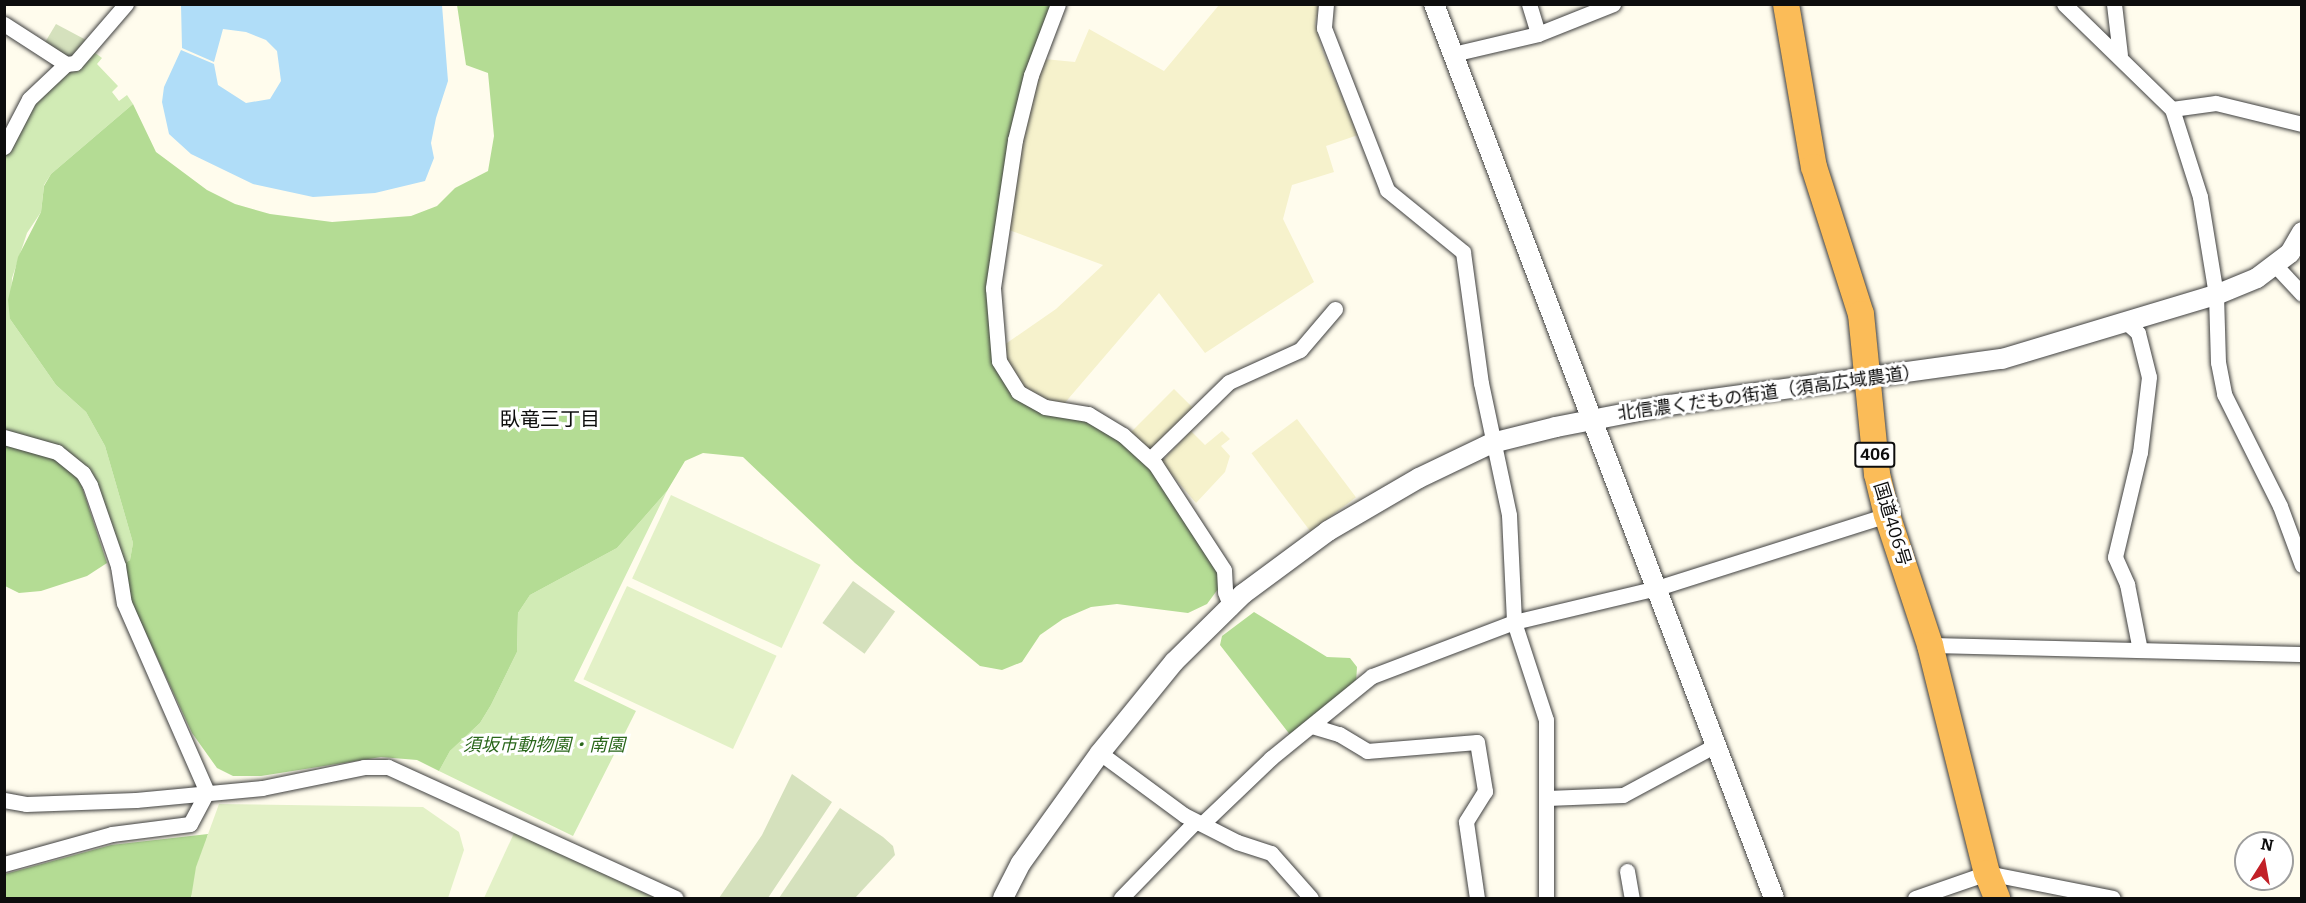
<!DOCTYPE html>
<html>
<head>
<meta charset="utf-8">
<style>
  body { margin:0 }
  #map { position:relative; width:2306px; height:903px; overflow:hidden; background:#fffced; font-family:Bitter,"Noto Sans JP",serif }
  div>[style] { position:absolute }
  .farmland>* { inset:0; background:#f6f2cc; transform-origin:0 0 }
  .green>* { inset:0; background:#d1ebb5 }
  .forest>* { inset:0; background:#b4dc94 }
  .cemetery>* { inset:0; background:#d5e1bd; transform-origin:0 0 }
  .pitch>* { inset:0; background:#e3f1c7; transform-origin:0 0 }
  .water>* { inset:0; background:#b0ddf8 }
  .roads { filter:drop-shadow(0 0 2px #404040) drop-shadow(0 0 2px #404040) }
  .minor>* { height:15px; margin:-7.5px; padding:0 7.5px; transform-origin:7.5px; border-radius:7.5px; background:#fff }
  .tertiary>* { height:20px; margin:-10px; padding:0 10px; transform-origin:10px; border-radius:10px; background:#fff }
  .trunk>* { height:26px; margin:-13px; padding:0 13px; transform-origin:13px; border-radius:13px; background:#fbbc58 }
  span { translate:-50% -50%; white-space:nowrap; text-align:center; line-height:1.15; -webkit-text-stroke:6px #fff; paint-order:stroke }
  .shield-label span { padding:2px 4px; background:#fff; border:2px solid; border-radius:4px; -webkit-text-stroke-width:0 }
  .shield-label { font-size:16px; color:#0d0d0d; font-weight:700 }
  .street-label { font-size:18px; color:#0d0d0d }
  .park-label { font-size:18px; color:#2a671b; font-style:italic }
  .neighbourhood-label { font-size:20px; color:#0d0d0d }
  .frame { position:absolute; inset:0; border:6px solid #0d0d0d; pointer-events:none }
  .north { position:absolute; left:2234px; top:831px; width:60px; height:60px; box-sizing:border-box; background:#fff; border:2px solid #9e9e9e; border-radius:50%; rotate:11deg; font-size:16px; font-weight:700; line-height:24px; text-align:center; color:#0d0d0d }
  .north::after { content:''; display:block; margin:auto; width:21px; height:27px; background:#c22027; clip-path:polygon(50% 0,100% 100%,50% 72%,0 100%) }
</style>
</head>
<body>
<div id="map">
  <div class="farmland">
    <i style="clip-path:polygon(1219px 5px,1319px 5px,1315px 24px,1323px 52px,1358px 135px,1326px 146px,1334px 172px,1292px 185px,1283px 219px,1314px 282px,1205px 353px,1159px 293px,1063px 405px,1046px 402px,1020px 385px,1004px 358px,1004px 345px,1056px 309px,1103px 265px,1009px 230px,1022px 140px,1044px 59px,1075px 62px,1089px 29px,1164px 71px)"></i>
    <i style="left:1174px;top:389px;width:27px;height:61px;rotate:45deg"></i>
    <i style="left:1297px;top:419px;width:98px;height:57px;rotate:53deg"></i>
    <i style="clip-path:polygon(1191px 431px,1205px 445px,1222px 431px,1230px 439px,1221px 446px,1230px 456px,1225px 472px,1196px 503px,1161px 462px)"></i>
  </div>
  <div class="green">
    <i style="clip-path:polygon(94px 52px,102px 58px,97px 64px,118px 86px,112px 92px,119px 101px,127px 95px,133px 104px,51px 174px,44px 185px,41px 212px,27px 233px,12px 278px,10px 319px,56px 385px,86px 412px,105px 446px,133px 543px,130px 560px,122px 565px,96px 487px,5px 431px,5px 157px,33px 100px,67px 70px,76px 70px)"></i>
    <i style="clip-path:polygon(667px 491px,574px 681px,636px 711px,573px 836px,439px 771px,450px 751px,480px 723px,491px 705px,517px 652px,518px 613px,530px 595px,617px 548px)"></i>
  </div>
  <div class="forest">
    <i style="clip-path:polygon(457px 5px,1058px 5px,1031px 75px,993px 288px,999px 361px,1018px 392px,1088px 414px,1155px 464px,1224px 570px,1218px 589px,1207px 604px,1188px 613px,1117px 604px,1091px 607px,1063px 619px,1040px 635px,1022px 662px,1002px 670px,980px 666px,855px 563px,743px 457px,703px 453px,685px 461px,667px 491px,617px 548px,530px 595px,518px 613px,517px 652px,491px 705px,480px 723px,450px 751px,439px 771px,417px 760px,381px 757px,261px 776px,233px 776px,217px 768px,192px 733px,131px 601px,122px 565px,130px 560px,133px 543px,105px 446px,86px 412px,56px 385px,10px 319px,8px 300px,18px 257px,41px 212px,44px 186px,51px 174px,133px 104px,156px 152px,207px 190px,235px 204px,270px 214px,332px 222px,411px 216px,437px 206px,455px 188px,488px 171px,494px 136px,488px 73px,466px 65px)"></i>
    <i style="clip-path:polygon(5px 444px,54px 456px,80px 481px,107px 563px,87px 576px,41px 591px,19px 593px,5px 586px)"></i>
    <i style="clip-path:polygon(1254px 612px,1327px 657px,1350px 658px,1357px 667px,1356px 683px,1291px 736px,1220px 645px,1222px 636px)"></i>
    <i style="clip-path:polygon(208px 834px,191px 898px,5px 898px,5px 874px,111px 845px)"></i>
  </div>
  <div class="cemetery">
    <i style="clip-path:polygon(56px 24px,88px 41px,71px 61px,44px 44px)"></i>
    <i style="left:853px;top:581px;width:52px;height:52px;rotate:36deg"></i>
    <i style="clip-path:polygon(792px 774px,832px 802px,768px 898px,719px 898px,762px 835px)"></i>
    <i style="clip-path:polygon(840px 808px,883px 837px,893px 846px,895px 855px,855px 898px,779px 898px)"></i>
  </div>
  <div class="pitch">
    <i style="left:671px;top:495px;width:165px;height:92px;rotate:25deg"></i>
    <i style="left:627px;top:586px;width:165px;height:103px;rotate:25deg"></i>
    <i style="clip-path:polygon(219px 804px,423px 807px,459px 832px,464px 850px,448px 898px,191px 898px,196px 867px)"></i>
    <i style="clip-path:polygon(515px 831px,655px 898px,484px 898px)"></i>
  </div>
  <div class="water">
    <i style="clip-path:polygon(181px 5px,442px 5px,448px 81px,436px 118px,431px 143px,434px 158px,425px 181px,375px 193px,313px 197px,253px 184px,191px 154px,169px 134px,162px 102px,164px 87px,181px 50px,214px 64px,218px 85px,246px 103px,270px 99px,281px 81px,277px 51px,266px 40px,246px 32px,223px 29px,214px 62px,182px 48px)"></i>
  </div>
  <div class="roads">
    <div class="minor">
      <i style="left:1058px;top:4px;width:76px;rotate:110.8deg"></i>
      <i style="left:1031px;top:75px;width:67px;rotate:103.8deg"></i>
      <i style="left:1015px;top:140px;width:150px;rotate:98.5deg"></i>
      <i style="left:993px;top:288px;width:73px;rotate:85.3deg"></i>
      <i style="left:999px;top:361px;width:36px;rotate:58deg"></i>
      <i style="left:1018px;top:392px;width:31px;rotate:29deg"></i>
      <i style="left:1045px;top:407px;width:44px;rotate:9.2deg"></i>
      <i style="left:1088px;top:414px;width:41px;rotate:31deg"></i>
      <i style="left:1123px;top:435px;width:43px;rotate:42.2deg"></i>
      <i style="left:1155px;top:464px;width:126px;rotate:56.9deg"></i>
      <i style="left:1224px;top:570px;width:22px;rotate:87deg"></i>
      <i style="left:1225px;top:592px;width:17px;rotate:69deg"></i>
      <i style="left:1326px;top:4px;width:24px;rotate:95deg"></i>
      <i style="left:1324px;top:28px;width:174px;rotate:68.7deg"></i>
      <i style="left:1387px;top:190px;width:98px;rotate:39.2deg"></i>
      <i style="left:1463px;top:252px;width:132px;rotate:82.2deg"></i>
      <i style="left:1481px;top:383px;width:135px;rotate:78deg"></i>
      <i style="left:1509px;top:515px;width:107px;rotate:87.3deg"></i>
      <i style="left:1514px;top:622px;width:103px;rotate:71.9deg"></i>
      <i style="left:1546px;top:720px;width:178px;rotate:90deg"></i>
      <i style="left:1529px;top:4px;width:31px;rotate:73deg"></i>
      <i style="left:2064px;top:4px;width:151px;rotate:44.2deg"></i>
      <i style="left:2172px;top:109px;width:92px;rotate:72.3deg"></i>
      <i style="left:2200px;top:197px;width:99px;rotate:80.7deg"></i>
      <i style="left:2216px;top:295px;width:67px;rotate:88.3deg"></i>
      <i style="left:2218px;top:362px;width:33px;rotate:79deg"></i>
      <i style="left:2224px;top:394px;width:125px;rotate:63.4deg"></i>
      <i style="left:2280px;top:506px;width:63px;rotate:69.6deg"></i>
      <i style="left:2114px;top:4px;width:51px;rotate:83.3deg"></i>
      <i style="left:4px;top:24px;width:74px;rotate:32.8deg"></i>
      <i style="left:1453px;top:54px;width:87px;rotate:-13.2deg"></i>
      <i style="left:1538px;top:34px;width:81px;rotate:-21.8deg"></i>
      <i style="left:2172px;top:109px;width:44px;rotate:-7.8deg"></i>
      <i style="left:2216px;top:103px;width:89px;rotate:13.7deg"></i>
      <i style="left:4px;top:147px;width:54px;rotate:-62.5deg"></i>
      <i style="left:29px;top:99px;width:51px;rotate:-43.4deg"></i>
      <i style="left:66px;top:64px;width:9px;rotate:-6deg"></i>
      <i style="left:75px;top:63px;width:78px;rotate:-49.2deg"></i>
      <i style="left:2276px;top:266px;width:38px;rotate:47deg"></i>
      <i style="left:2127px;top:323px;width:15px;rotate:42deg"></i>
      <i style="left:2138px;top:333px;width:45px;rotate:76deg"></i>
      <i style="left:2149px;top:377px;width:76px;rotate:96.8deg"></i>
      <i style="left:2140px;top:452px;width:108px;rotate:103.4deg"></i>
      <i style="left:2115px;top:557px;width:30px;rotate:66deg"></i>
      <i style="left:2127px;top:584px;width:67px;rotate:78.9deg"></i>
      <i style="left:4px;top:437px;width:55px;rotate:15.8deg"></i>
      <i style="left:57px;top:452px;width:33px;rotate:39deg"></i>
      <i style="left:83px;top:473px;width:14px;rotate:60deg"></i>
      <i style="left:90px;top:485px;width:86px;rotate:70.9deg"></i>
      <i style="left:118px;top:566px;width:37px;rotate:81deg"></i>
      <i style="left:124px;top:603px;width:206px;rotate:66.3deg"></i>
      <i style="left:207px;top:792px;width:36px;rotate:118deg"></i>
      <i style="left:190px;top:824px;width:79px;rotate:172.7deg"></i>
      <i style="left:112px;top:834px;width:112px;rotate:164.5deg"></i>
      <i style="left:1150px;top:459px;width:110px;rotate:-44.3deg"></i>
      <i style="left:1229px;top:382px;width:78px;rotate:-24.3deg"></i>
      <i style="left:1300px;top:350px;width:54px;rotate:-49.5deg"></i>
      <i style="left:1930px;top:645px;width:372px;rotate:1.4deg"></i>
      <i style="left:1312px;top:726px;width:28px;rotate:17deg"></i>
      <i style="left:1339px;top:734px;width:33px;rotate:31deg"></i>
      <i style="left:1367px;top:751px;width:110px;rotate:-4.7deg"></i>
      <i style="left:1477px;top:742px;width:50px;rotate:80.7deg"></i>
      <i style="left:1485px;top:791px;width:36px;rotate:122deg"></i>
      <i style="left:1466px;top:822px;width:77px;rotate:81.8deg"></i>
      <i style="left:1100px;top:753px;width:104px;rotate:36.4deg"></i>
      <i style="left:1184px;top:815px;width:59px;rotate:27deg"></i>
      <i style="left:1237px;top:842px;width:36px;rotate:18deg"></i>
      <i style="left:1271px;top:853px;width:60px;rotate:48.4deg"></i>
      <i style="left:1547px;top:798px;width:76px;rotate:-2.3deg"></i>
      <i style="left:1623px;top:795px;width:106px;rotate:-28.3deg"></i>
      <i style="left:4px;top:800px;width:22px;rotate:10deg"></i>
      <i style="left:26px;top:804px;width:110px;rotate:-2.1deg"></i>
      <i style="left:136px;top:800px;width:127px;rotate:-5.4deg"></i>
      <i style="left:262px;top:788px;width:104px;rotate:-11.6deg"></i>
      <i style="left:364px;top:767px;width:24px"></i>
      <i style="left:388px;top:767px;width:316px;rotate:24.5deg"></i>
      <i style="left:1627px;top:871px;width:27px;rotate:80deg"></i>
      <i style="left:1121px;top:898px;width:105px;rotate:-45.8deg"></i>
      <i style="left:1194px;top:823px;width:9px"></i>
      <i style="left:1203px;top:823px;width:94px;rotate:-43.7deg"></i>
      <i style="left:1271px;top:758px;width:130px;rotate:-39.1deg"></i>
      <i style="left:1372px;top:676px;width:152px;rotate:-20.8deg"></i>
      <i style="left:1514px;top:622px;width:147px;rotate:-13.4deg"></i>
      <i style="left:1657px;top:588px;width:241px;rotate:-17.6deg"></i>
      <i style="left:1915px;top:898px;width:76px;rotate:-19.1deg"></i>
      <i style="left:1987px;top:873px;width:128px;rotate:11.2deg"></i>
    </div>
    <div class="tertiary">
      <i style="left:1434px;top:4px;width:956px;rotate:69.18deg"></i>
      <i style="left:1003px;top:898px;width:39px;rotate:-63deg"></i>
      <i style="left:1021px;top:863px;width:135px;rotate:-54.3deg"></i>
      <i style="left:1100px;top:753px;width:117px;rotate:-50.9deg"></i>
      <i style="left:1174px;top:662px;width:97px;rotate:-44.6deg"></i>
      <i style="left:1243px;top:594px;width:106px;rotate:-36.5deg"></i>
      <i style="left:1328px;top:531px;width:105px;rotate:-30.2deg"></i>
      <i style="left:1419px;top:478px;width:81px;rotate:-25.6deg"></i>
      <i style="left:1492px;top:443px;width:66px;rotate:-14deg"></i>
      <i style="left:1556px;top:427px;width:115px;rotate:-11deg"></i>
      <i style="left:1669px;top:405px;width:336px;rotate:-7.9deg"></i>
      <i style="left:2002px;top:359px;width:223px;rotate:-16.7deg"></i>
      <i style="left:2216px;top:295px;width:44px;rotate:-22.5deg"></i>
      <i style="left:2257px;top:278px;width:41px;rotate:-37.1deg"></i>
      <i style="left:2290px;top:253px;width:24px;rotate:-60deg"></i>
    </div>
    <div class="trunk">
      <i style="left:1786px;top:4px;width:165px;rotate:80.3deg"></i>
      <i style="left:1814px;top:167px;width:154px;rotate:72.3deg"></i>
      <i style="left:1861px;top:314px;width:161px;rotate:84.3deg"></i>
      <i style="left:1877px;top:474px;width:42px;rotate:76.3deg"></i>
      <i style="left:1887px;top:515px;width:137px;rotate:71.7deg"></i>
      <i style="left:1930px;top:645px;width:235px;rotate:76deg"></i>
      <i style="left:1987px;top:873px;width:27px;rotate:68deg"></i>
    </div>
  </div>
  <div class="shield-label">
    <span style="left:1875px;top:455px">406</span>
  </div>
  <div class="street-label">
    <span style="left:1769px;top:393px;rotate:-8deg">北信濃くだもの街道（須高広域農道）</span>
    <span style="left:1892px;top:524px;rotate:73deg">国道406号</span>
  </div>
  <div class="park-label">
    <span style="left:544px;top:745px">須坂市動物園・南園</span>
  </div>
  <div class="neighbourhood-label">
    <span style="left:550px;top:419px">臥竜三丁目</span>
  </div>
  <div class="frame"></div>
  <div class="north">N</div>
</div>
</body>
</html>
